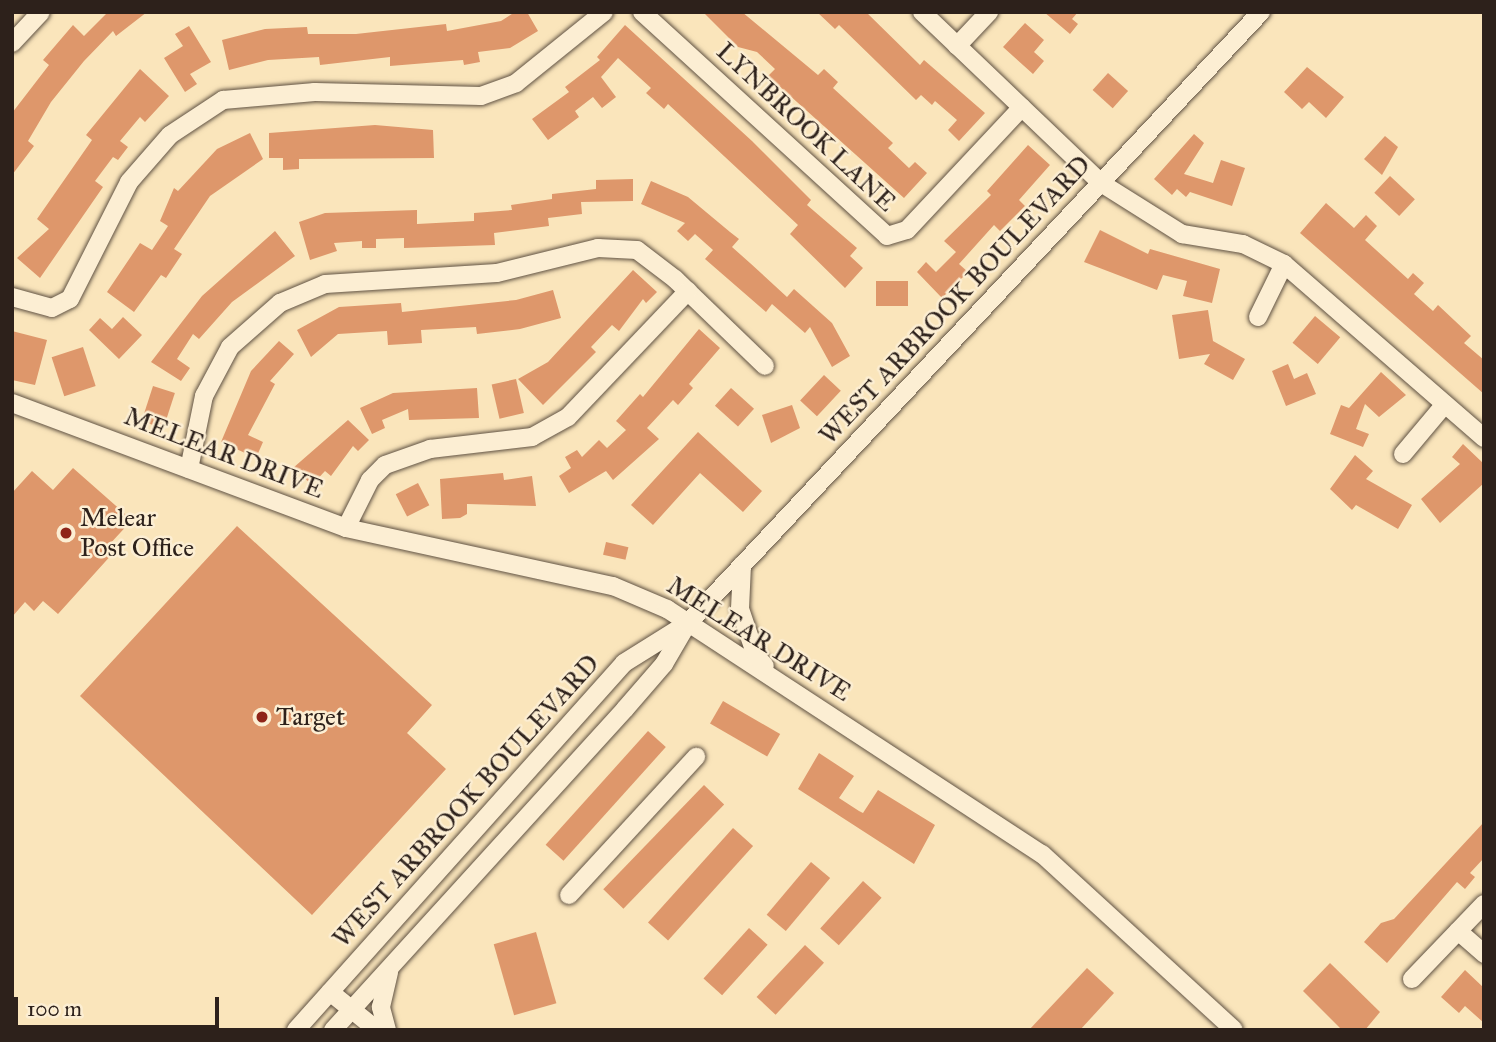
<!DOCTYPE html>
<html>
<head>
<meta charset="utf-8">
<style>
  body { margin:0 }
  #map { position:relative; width:1496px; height:1042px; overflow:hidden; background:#fae5bb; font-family:"IM FELL Great Primer",serif }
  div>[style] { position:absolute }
  .building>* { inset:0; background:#de976b; transform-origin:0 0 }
  .roads { filter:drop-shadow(0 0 2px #605243) drop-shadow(0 0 2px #605243) }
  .minor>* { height:18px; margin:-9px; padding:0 9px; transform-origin:9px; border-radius:9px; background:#fceed3 }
  .dots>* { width:19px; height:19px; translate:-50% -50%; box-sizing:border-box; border:4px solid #fceed3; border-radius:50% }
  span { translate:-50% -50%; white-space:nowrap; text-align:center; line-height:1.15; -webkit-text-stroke:5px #fceed3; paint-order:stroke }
  .street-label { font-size:26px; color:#2d211b }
  .poi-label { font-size:26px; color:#2d211b }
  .left { translate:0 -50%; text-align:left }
  .frame { position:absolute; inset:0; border:14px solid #2d211b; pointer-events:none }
  .scale { position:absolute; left:14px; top:997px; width:205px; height:32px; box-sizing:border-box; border:4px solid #2d211b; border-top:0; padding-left:9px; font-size:21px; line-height:24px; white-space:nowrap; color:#2d211b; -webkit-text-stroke:5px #fceed3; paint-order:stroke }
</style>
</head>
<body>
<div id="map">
  <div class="building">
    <i style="clip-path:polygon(108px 12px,147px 12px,116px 36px,113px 31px,84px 61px,51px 102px,28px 141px,34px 146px,12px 175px,12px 113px,49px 65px,43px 60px,73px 25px,84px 36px)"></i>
    <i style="clip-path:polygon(515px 12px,527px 12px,538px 31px,510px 48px,478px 52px,480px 62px,464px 65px,463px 60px,390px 66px,390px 57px,320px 65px,319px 57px,268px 60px,229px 70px,222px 40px,265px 29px,307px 27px,308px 34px,356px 34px,446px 24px,447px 31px,501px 21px)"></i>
    <i style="clip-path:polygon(703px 12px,742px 12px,818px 75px,824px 69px,838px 82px,833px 88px,893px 143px,888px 148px,909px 168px,915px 162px,927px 173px,904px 198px,768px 76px,775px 69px,757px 52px,738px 47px)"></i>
    <i style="clip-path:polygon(817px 12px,866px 12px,920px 65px,924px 60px,985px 113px,959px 141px,948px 130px,957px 120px,935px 101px,932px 105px,921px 95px,916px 100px,839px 25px,835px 29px)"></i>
    <i style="clip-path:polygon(1044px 12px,1078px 12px,1072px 19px,1078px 24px,1070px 34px)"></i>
    <i style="clip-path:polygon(1025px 23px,1044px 40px,1034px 52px,1044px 61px,1033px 74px,1003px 47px)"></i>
    <i style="clip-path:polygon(625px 25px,752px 141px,811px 200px,807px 205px,857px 248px,850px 256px,863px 268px,845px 288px,790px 234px,798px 225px,668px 104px,664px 109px,646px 93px,651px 88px,618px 58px,601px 77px,616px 97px,602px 108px,593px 97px,575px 111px,579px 117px,548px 140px,532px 119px,569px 92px,565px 87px,600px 60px,597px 57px)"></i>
    <i style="clip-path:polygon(189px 26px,211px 62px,190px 74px,197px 84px,185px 92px,164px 58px,183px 46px,175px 34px)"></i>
    <i style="clip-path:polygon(1307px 67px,1344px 97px,1326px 118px,1309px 102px,1302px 109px,1284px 92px)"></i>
    <i style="clip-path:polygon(140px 69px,169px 96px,145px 122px,140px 117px,120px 141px,128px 147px,118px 160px,113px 157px,95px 181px,103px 187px,40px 278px,17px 258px,49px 229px,37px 219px,92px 140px,86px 135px)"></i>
    <i style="left:1108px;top:73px;width:27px;height:23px;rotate:42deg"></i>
    <i style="clip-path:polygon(375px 125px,433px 130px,434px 158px,299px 159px,299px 169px,283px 170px,283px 158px,269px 158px,269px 133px)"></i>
    <i style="clip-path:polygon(250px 133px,263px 159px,210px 196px,174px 249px,182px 254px,166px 278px,161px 275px,134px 312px,107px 292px,140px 243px,152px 250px,168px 226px,160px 221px,174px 188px,178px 191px,217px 149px)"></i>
    <i style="clip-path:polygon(1194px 134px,1204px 143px,1184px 174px,1213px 183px,1221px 160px,1245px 168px,1232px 206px,1190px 192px,1186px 197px,1177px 189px,1172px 195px,1154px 179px)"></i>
    <i style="clip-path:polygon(1385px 136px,1398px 147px,1382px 175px,1364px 159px)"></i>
    <i style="clip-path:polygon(1028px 145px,1050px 165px,1019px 200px,1025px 206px,1000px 231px,994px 225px,959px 264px,968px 272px,942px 298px,917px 272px,926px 262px,936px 272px,956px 252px,944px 241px,991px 195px,987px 191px)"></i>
    <i style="left:1390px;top:176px;width:34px;height:23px;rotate:43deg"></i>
    <i style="clip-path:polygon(633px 179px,633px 201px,581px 202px,582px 214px,548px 218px,549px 226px,494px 233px,495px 245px,404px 248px,404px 238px,376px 239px,376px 248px,362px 248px,362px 241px,334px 243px,337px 251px,310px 260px,299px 222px,325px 213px,417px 210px,417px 224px,474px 221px,474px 213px,512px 210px,511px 205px,552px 199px,552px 194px,596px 189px,596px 180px)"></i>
    <i style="clip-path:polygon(651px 181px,688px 197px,730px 232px,739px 239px,732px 247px,750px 263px,787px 297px,794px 289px,832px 323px,850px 356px,832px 367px,810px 327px,805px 333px,772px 304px,766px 312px,705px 259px,713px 250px,695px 234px,688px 241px,677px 231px,685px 223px,641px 204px)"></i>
    <i style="clip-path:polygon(1326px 203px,1354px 228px,1366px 215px,1377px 226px,1365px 240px,1408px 279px,1413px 273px,1424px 283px,1414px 294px,1433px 311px,1438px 305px,1471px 336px,1464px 343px,1484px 360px,1484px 394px,1300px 233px)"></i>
    <i style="clip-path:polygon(1100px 230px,1148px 254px,1150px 249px,1220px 269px,1212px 303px,1183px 296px,1187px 281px,1163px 275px,1157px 290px,1084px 262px)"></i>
    <i style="clip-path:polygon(275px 231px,295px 256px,232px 302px,199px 339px,193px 334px,177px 359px,190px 368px,181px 381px,151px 362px,202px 296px)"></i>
    <i style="clip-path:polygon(633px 270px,657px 292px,646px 303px,643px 299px,619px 331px,612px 325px,591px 347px,596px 352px,543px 405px,518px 379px,548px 362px)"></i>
    <i style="left:908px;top:281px;width:25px;height:32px;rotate:90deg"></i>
    <i style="clip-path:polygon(553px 290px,561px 318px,520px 329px,477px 334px,476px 327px,421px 330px,422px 343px,388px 345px,387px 331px,338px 334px,311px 357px,297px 330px,339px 307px,401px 303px,402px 312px,516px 300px)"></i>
    <i style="clip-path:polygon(1208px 310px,1213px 341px,1245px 359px,1233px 380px,1204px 364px,1210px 354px,1179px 359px,1172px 315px)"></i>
    <i style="left:1315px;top:316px;width:33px;height:35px;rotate:40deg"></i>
    <i style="clip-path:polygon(123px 317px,142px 335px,119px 359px,89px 330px,100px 318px,112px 329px)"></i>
    <i style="clip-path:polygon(699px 329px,720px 348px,689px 384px,693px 388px,678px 405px,673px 400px,647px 428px,659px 439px,613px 480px,606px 471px,569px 493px,559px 476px,571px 468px,565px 457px,577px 450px,582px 457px,599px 440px,607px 448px,626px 430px,616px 421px,640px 394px,643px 397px)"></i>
    <i style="clip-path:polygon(12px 331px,47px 340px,35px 385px,12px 380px)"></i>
    <i style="clip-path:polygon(279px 341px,294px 354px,270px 381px,275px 384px,248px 435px,263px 442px,256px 458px,221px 442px,251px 371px)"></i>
    <i style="left:83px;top:347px;width:41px;height:33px;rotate:72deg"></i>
    <i style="clip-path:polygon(1288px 364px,1294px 379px,1307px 373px,1316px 394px,1286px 406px,1272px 371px)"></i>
    <i style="clip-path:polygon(1381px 372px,1406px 395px,1379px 417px,1365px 404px,1356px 429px,1369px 434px,1363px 447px,1330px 434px,1341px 405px,1349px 408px)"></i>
    <i style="left:824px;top:375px;width:23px;height:35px;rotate:43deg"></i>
    <i style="left:516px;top:379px;width:35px;height:25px;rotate:77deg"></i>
    <i style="left:153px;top:386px;width:23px;height:37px;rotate:18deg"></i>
    <i style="clip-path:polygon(477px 388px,479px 418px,409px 420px,408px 409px,382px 420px,385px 428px,372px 434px,360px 408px,393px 393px)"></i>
    <i style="left:731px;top:388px;width:31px;height:24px;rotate:42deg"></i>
    <i style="clip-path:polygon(792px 405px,800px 428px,771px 443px,762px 415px)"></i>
    <i style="clip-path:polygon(348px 420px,369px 440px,358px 451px,353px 446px,331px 476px,325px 471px,312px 485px,293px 468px)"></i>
    <i style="clip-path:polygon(698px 432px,762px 491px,743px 512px,700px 473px,653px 525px,631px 505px)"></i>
    <i style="clip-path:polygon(1463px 444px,1484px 464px,1484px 483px,1440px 523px,1421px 499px,1460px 464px,1452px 457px)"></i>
    <i style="clip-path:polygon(1355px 455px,1373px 471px,1366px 479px,1412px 505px,1398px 529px,1356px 505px,1352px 510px,1330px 489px)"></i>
    <i style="clip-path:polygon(73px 468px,132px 520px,108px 546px,114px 552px,58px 614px,43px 601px,34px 611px,25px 602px,12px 617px,12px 493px,32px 471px,53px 490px)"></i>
    <i style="clip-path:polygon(503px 473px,504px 480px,532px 476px,536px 506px,467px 504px,467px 514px,460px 518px,442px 519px,440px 479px)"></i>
    <i style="left:418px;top:483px;width:25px;height:25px;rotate:63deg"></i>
    <i style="clip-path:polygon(237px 526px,432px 705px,407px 733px,446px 769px,312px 915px,80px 696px)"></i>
    <i style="left:606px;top:542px;width:23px;height:13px;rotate:13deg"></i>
    <i style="left:723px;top:701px;width:66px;height:26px;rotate:30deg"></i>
    <i style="left:648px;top:731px;width:24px;height:153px;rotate:42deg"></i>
    <i style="clip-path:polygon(819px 753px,854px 776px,839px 798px,859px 811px,863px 813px,878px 790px,935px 825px,914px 864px,798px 789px)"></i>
    <i style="left:704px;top:785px;width:28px;height:145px;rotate:44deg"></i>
    <i style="clip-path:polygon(1484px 822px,1484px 858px,1470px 873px,1475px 877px,1465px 889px,1457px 882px,1387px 963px,1364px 942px,1381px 923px,1394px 919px)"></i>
    <i style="left:733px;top:828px;width:27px;height:127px;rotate:42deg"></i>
    <i style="left:811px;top:862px;width:25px;height:69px;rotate:40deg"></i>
    <i style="left:863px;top:881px;width:25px;height:64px;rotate:42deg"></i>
    <i style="left:749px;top:928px;width:25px;height:68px;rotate:42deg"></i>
    <i style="left:536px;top:932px;width:74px;height:44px;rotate:74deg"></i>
    <i style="left:805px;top:945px;width:26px;height:71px;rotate:43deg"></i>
    <i style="clip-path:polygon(1330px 963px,1380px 1012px,1365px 1030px,1342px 1030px,1303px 991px)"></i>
    <i style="clip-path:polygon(1087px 968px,1114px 993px,1080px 1030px,1029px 1030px)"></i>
    <i style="clip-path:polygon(1465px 970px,1484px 988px,1484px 1023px,1465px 1006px,1459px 1013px,1441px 997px)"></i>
  </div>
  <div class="roads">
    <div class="minor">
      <i style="left:642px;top:12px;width:332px;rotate:42.4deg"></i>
      <i style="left:887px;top:236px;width:21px;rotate:-17deg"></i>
      <i style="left:907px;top:230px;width:168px;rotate:-46.9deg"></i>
      <i style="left:922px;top:12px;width:248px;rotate:43.7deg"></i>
      <i style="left:1101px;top:183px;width:96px;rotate:32.2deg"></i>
      <i style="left:1182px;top:234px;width:62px;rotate:9.3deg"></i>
      <i style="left:1243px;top:244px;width:46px;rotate:26deg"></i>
      <i style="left:1284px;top:264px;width:265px;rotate:41deg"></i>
      <i style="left:12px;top:43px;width:42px;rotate:-46.9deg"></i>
      <i style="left:957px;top:46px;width:47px;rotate:-46.7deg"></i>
      <i style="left:12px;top:297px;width:41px;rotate:15.4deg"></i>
      <i style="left:52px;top:308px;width:20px;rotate:-27deg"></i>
      <i style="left:70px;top:299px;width:131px;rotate:-63.2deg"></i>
      <i style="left:129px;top:182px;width:62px;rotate:-48.9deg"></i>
      <i style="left:170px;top:135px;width:64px;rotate:-33.4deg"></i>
      <i style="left:223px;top:100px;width:92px;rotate:-5deg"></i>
      <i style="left:315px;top:92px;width:166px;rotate:1.4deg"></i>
      <i style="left:481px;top:96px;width:37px;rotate:-20deg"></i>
      <i style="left:516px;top:83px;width:113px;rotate:-38.9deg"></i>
      <i style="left:1258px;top:317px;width:59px;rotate:-63.9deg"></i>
      <i style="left:12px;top:403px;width:357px;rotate:20.5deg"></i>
      <i style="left:346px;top:528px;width:273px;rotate:12.3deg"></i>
      <i style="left:613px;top:586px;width:59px;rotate:23.1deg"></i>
      <i style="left:667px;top:609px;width:448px;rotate:33.2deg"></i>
      <i style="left:1042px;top:854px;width:260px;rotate:42.5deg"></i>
      <i style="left:1403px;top:454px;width:65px;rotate:-50deg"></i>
      <i style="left:189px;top:469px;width:75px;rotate:-78.4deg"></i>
      <i style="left:204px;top:396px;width:55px;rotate:-62deg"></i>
      <i style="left:230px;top:347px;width:67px;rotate:-41.3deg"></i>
      <i style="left:280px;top:303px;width:49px;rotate:-22.9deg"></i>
      <i style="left:325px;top:284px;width:172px;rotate:-3.7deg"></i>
      <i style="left:497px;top:273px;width:104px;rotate:-13.9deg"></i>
      <i style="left:598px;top:248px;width:39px;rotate:3deg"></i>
      <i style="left:637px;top:250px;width:48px;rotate:37.3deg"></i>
      <i style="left:675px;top:279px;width:125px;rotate:44deg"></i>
      <i style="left:346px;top:528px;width:54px;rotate:-63.4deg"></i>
      <i style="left:370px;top:480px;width:21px;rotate:-45deg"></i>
      <i style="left:385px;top:465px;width:48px;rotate:-19.6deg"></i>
      <i style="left:430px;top:449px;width:103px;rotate:-6.7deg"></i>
      <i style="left:532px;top:437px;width:41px;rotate:-29.1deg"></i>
      <i style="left:568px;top:417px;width:174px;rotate:-46.4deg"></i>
      <i style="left:742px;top:565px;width:44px;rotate:92.6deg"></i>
      <i style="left:740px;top:609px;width:50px;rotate:71.2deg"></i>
      <i style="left:756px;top:656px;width:13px;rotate:48deg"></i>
      <i style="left:569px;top:895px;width:188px;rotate:-47.4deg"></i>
      <i style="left:1458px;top:931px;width:35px;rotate:41deg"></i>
      <i style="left:1412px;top:979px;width:104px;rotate:-46.2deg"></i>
      <i style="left:330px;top:992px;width:60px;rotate:39deg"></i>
      <i style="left:296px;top:1030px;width:492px;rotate:-48.2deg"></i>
      <i style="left:624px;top:663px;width:75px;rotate:-32deg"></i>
      <i style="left:333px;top:1030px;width:434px;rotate:-47.7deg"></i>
      <i style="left:625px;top:709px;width:60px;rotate:-49.1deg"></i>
      <i style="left:664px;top:664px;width:48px;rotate:-59.7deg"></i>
      <i style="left:688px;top:623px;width:838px;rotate:-46.84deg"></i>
      <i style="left:387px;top:1030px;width:24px;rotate:-105deg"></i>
      <i style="left:381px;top:1007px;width:36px;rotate:-77deg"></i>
    </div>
  </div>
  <div class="dots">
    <i style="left:66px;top:533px;background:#8f2418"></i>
    <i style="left:262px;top:717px;background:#8f2418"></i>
  </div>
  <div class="street-label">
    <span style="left:806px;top:127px;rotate:43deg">LYNBROOK LANE</span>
    <span style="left:955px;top:300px;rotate:-47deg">WEST ARBROOK BOULEVARD</span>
    <span style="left:224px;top:453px;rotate:21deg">MELEAR DRIVE</span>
    <span style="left:759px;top:639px;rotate:32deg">MELEAR DRIVE</span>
    <span style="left:466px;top:801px;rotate:-48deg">WEST ARBROOK BOULEVARD</span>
  </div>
  <div class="poi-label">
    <span class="left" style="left:80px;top:533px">Melear<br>Post Office</span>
    <span class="left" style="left:276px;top:717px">Target</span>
  </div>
  <div class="frame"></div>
  <div class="scale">100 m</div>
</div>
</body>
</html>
